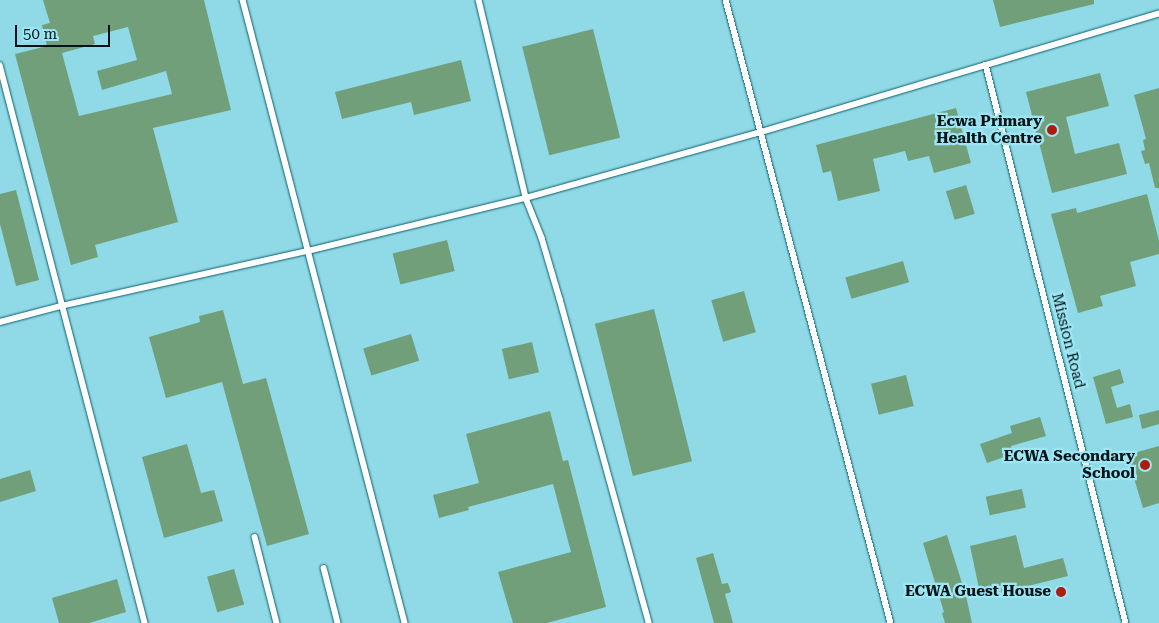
<!DOCTYPE html>
<html>
<head>
<meta charset="utf-8">
<style>
  body { margin:0 }
  #map { position:relative; width:1159px; height:623px; overflow:hidden; background:#90dae7; font-family:"Roboto Serif",serif }
  div>[style] { position:absolute }
  .building>* { inset:0; background:#709f7a; transform-origin:0 0 }
  .roads { filter:drop-shadow(0 0 1px #0b606c) drop-shadow(0 0 1px #0b606c) }
  .service>* { height:5.5px; margin:-2.75px; padding:0 2.75px; transform-origin:2.75px; border-radius:2.75px; background:#fff }
  .dots>* { width:14px; height:14px; translate:-50% -50%; box-sizing:border-box; border:2px solid #9de7f4; border-radius:50% }
  span { translate:-50% -50%; white-space:nowrap; text-align:center; line-height:1.15; -webkit-text-stroke:4.5px #9de7f4; paint-order:stroke }
  .poi-label { font-size:15px; color:#001317; font-weight:700 }
  .right { translate:-100% -50%; text-align:right }
  .street-label { font-size:15px; color:#001317 }
  .scale { position:absolute; left:15px; top:25px; width:95px; height:22px; box-sizing:border-box; border:2px solid #001317; border-top:0; padding-left:6px; font-size:15px; line-height:18px; white-space:nowrap; color:#001317; -webkit-text-stroke:4px #9de7f4; paint-order:stroke }
</style>
</head>
<body>
<div id="map">
  <div class="building">
    <i style="clip-path:polygon(evenodd,43px 0,204px 0,231px 110px,153px 128px,178px 222px,95px 245px,98px 257px,71px 265px,15px 54px,47px 46px,42px 25px,50px 23px,43px 0,128px 27px,137px 60px,97px 71px,102px 90px,166px 71px,172px 94px,79px 116px,62px 53px,95px 44px,93px 36px,128px 27px)"></i>
    <i style="clip-path:polygon(993px 0,1094px 0,1094px 4px,1000px 27px)"></i>
    <i style="left:593px;top:29px;width:112px;height:73px;rotate:76deg"></i>
    <i style="clip-path:polygon(461px 60px,471px 101px,414px 115px,411px 102px,342px 119px,335px 92px)"></i>
    <i style="clip-path:polygon(1100px 73px,1109px 106px,1066px 117px,1075px 154px,1119px 143px,1127px 174px,1052px 193px,1026px 92px)"></i>
    <i style="clip-path:polygon(1159px 88px,1159px 188px,1155px 188px,1149px 163px,1145px 164px,1141px 151px,1145px 150px,1143px 140px,1146px 139px,1134px 95px)"></i>
    <i style="clip-path:polygon(956px 108px,971px 163px,934px 173px,929px 156px,908px 161px,905px 151px,873px 159px,880px 191px,838px 201px,831px 171px,823px 173px,816px 145px)"></i>
    <i style="left:966px;top:185px;width:30px;height:21px;rotate:73deg"></i>
    <i style="clip-path:polygon(16px 190px,39px 280px,16px 286px,0 224px,0 194px)"></i>
    <i style="clip-path:polygon(1147px 194px,1159px 241px,1159px 254px,1130px 262px,1136px 286px,1100px 296px,1103px 306px,1078px 313px,1051px 214px,1076px 208px,1077px 213px)"></i>
    <i style="left:447px;top:240px;width:32px;height:56px;rotate:76deg"></i>
    <i style="left:903px;top:261px;width:22px;height:60px;rotate:74deg"></i>
    <i style="left:744px;top:291px;width:43px;height:34px;rotate:74deg"></i>
    <i style="left:654px;top:309px;width:157px;height:61px;rotate:76deg"></i>
    <i style="clip-path:polygon(223px 310px,243px 384px,266px 378px,309px 534px,267px 546px,222px 382px,166px 398px,149px 337px,200px 322px,199px 316px)"></i>
    <i style="left:411px;top:334px;width:28px;height:50px;rotate:73deg"></i>
    <i style="left:532px;top:342px;width:31px;height:31px;rotate:77deg"></i>
    <i style="clip-path:polygon(1120px 369px,1124px 383px,1111px 387px,1117px 408px,1130px 404px,1133px 417px,1106px 424px,1093px 377px)"></i>
    <i style="left:906px;top:375px;width:32px;height:36px;rotate:76deg"></i>
    <i style="clip-path:polygon(1159px 410px,1159px 424px,1142px 429px,1139px 415px)"></i>
    <i style="clip-path:polygon(550px 411px,563px 461px,568px 460px,606px 607px,547px 623px,513px 623px,498px 572px,571px 552px,553px 484px,468px 507px,469px 510px,439px 518px,433px 495px,479px 483px,466px 434px)"></i>
    <i style="clip-path:polygon(1040px 417px,1046px 436px,1011px 446px,1013px 454px,987px 463px,980px 444px,1012px 433px,1010px 426px)"></i>
    <i style="clip-path:polygon(187px 444px,201px 493px,214px 490px,223px 521px,164px 538px,142px 457px)"></i>
    <i style="clip-path:polygon(1159px 446px,1159px 503px,1143px 508px,1127px 455px)"></i>
    <i style="clip-path:polygon(30px 470px,36px 491px,0 502px,0 479px)"></i>
    <i style="left:1022px;top:489px;width:19px;height:37px;rotate:78deg"></i>
    <i style="clip-path:polygon(947px 535px,966px 596px,972px 623px,945px 623px,942px 613px,944px 612px,923px 543px)"></i>
    <i style="clip-path:polygon(1016px 535px,1024px 568px,1063px 558px,1068px 576px,988px 596px,986px 591px,980px 593px,970px 546px)"></i>
    <i style="clip-path:polygon(713px 553px,722px 584px,728px 583px,731px 592px,725px 594px,733px 623px,714px 623px,696px 558px)"></i>
    <i style="left:234px;top:569px;width:37px;height:28px;rotate:74deg"></i>
    <i style="clip-path:polygon(117px 579px,126px 612px,89px 623px,59px 623px,52px 598px)"></i>
  </div>
  <div class="roads">
    <div class="service">
      <i style="left:243px;top:0;width:644px;rotate:75.42deg"></i>
      <i style="left:479px;top:0;width:204px;rotate:76.6deg"></i>
      <i style="left:526px;top:198px;width:43px;rotate:68.2deg"></i>
      <i style="left:542px;top:238px;width:64px;rotate:73.6deg"></i>
      <i style="left:560px;top:299px;width:336px;rotate:74.6deg"></i>
      <i style="left:726px;top:0;width:644px;rotate:75.17deg"></i>
      <i style="left:0;top:65px;width:577px;rotate:75.43deg"></i>
      <i style="left:986px;top:65px;width:575px;rotate:75.92deg"></i>
      <i style="left:0;top:322px;width:63px;rotate:-14.7deg"></i>
      <i style="left:61px;top:306px;width:253px;rotate:-12.6deg"></i>
      <i style="left:308px;top:251px;width:224px;rotate:-13.7deg"></i>
      <i style="left:526px;top:198px;width:244px;rotate:-15.7deg"></i>
      <i style="left:761px;top:132px;width:415px;rotate:-16.6deg"></i>
      <i style="left:255px;top:537px;width:89px;rotate:75.7deg"></i>
      <i style="left:324px;top:568px;width:57px;rotate:75.7deg"></i>
    </div>
  </div>
  <div class="dots">
    <i style="left:1052px;top:130px;background:#ad1d0f"></i>
    <i style="left:1145px;top:465px;background:#ad1d0f"></i>
    <i style="left:1061px;top:592px;background:#ad1d0f"></i>
  </div>
  <div class="poi-label">
    <span class="right" style="left:1042px;top:130px">Ecwa Primary<br>Health Centre</span>
    <span class="right" style="left:1135px;top:465px">ECWA Secondary<br>School</span>
    <span class="right" style="left:1051px;top:592px">ECWA Guest House</span>
  </div>
  <div class="street-label">
    <span style="left:1068px;top:341px;rotate:76deg">Mission Road</span>
  </div>
  <div class="scale">50 m</div>
</div>
</body>
</html>
